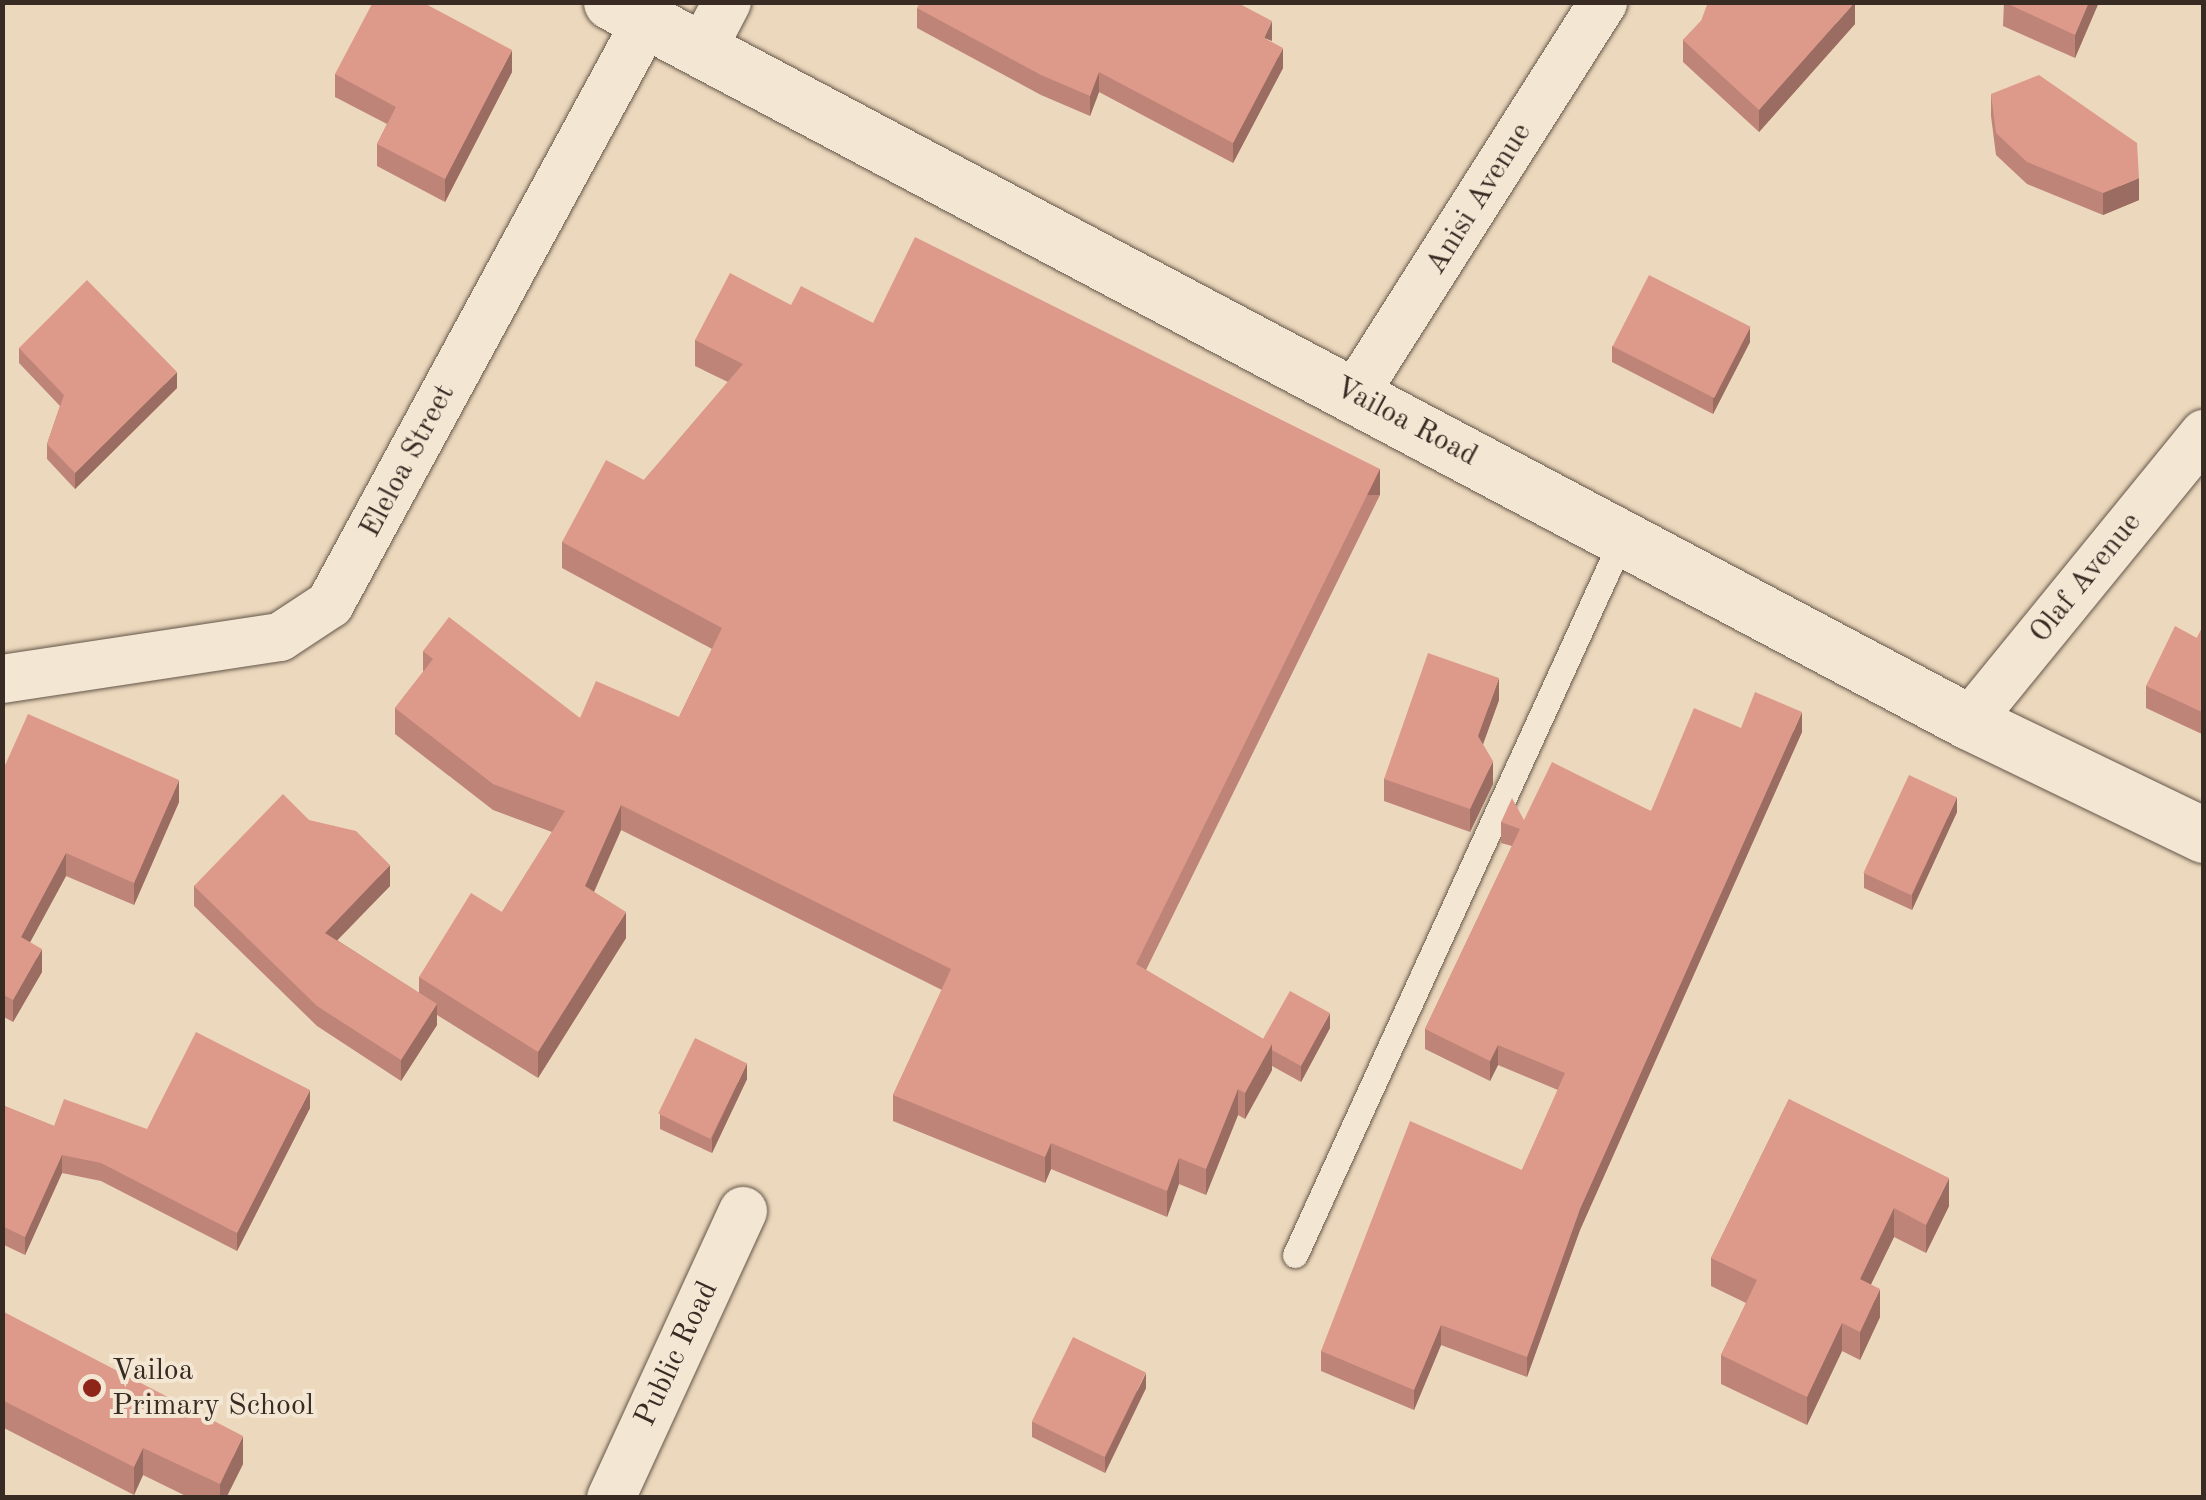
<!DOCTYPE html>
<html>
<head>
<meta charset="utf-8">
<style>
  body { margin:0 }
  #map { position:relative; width:2206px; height:1500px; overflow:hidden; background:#ecd8bc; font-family:"Old Standard TT",serif }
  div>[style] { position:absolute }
  .roads { filter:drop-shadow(0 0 2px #64564a) drop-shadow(0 0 2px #64564a) }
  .service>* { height:25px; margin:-12.5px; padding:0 12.5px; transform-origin:12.5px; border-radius:12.5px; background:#f3e6d3 }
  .minor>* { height:48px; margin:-24px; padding:0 24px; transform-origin:24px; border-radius:24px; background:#f3e6d3 }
  .secondary>* { height:55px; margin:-27.5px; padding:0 27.5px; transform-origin:27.5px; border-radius:27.5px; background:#f3e6d3 }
  .wall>* { inset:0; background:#be8478 }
  .shaded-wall>* { inset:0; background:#9b6c61; transform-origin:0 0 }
  .building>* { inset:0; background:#dd9a8b; transform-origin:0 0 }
  .dots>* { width:28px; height:28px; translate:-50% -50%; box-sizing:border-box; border:5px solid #f3e6d3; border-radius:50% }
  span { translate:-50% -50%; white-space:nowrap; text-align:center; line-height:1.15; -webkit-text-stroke:8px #f3e6d3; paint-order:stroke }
  .street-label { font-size:30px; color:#372b24 }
  .poi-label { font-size:30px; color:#372b24 }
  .left { translate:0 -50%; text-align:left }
  .frame { position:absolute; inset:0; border:5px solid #372b24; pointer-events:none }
</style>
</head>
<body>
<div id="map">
  <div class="roads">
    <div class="service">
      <i style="left:1295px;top:1255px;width:789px;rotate:-65.45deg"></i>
    </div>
    <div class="minor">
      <i style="left:701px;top:52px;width:56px;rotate:-62.5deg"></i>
      <i style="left:1354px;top:395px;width:465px;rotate:-57.6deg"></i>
      <i style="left:2px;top:679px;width:281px;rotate:-8.6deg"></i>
      <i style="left:280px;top:637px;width:60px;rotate:-33.4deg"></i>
      <i style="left:330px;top:604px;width:667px;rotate:-61.51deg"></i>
      <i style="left:1969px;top:722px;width:372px;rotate:-50.8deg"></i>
      <i style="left:611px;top:1498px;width:316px;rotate:-65.3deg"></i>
    </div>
    <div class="secondary">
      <i style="left:611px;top:2px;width:1537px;rotate:27.93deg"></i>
      <i style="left:1969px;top:722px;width:261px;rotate:25.7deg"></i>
    </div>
  </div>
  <div class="wall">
    <i style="clip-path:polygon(2004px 2px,2099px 2px,2075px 58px,2003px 26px)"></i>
    <i style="clip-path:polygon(917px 8px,1272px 42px,1283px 68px,1233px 163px,1099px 92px,1090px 116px,1041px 95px,917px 28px)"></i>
    <i style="clip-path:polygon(1701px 21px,1855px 24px,1759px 132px,1683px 62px,1683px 40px)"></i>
    <i style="clip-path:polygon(512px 72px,445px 202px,377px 166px,377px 144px,387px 124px,335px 97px,335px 74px)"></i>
    <i style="clip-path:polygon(1991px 94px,2139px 200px,2103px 215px,2027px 184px,1996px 155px,1991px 116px)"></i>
    <i style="clip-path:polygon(791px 305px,873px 323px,1380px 495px,1146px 970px,1263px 1039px,1330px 1028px,1301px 1082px,1272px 1066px,1272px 1070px,1245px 1119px,1238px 1115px,1206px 1195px,1179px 1184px,1167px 1217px,1051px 1169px,1045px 1183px,893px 1121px,893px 1095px,942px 990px,621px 830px,594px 892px,626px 938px,538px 1078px,437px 1015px,437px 1025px,401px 1081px,317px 1026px,194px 906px,194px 886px,309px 820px,390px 886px,337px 940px,419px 993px,419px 977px,502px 912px,552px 832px,493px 810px,395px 734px,395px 708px,423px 672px,423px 651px,580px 718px,679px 717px,712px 649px,562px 568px,562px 542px,644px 480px,728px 382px,695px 366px,695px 340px)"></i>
    <i style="clip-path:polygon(1750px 342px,1713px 414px,1612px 362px,1612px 346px)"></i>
    <i style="clip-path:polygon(19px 348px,177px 388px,75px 489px,47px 459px,47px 444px,60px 406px,19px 363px)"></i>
    <i style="clip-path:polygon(2204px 624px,2204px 735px,2146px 708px,2146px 686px,2197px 638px)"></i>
    <i style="clip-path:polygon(1499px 700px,1483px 744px,1493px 784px,1470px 832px,1384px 801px,1384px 779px)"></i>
    <i style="clip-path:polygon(1741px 728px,1802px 732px,1580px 1230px,1527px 1377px,1441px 1345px,1414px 1410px,1321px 1371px,1321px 1351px,1522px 1170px,1558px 1090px,1498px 1065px,1490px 1081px,1425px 1049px,1425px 1029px,1512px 846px,1501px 843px,1501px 822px,1651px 811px)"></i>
    <i style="clip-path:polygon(2px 772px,179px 802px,134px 905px,66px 876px,30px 942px,42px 972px,13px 1022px,2px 1016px)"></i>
    <i style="clip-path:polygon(1957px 812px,1912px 910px,1864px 888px,1864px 873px)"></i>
    <i style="clip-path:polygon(747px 1079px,712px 1153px,660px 1129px,660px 1114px)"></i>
    <i style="clip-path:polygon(1789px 1099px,1949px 1206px,1926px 1253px,1894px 1237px,1871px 1284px,1880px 1317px,1860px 1360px,1842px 1351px,1807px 1425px,1721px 1384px,1721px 1355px,1746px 1303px,1711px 1286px,1711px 1258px)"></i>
    <i style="clip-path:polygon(2px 1105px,54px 1126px,147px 1129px,310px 1108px,237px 1251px,101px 1181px,62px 1173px,25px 1255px,2px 1244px)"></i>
    <i style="clip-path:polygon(2px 1311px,243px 1464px,226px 1498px,190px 1498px,143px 1475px,134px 1495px,2px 1427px)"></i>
    <i style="clip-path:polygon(1146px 1388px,1105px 1473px,1032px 1437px,1032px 1422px)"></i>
  </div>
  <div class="shaded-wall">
    <i style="clip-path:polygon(1855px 2px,1855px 24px,1759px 132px,1759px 110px)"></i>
    <i style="clip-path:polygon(2089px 2px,2099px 2px,2075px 58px,2075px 35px)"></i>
    <i style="clip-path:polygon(1272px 21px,1272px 41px,1264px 38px)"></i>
    <i style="clip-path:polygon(1283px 48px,1283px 68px,1233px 163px,1233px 143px)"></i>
    <i style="clip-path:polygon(512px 50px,512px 72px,445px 202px,445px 179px)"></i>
    <i style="clip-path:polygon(1099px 72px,1099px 92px,1090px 116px,1090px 96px)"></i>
    <i style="clip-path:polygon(2139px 178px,2139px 200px,2103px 215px,2103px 193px)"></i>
    <i style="clip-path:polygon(1750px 327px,1750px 342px,1713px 414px,1713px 398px)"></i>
    <i style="clip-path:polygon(177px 372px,177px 388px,75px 489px,75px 473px)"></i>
    <i style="left:1380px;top:469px;width:26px;height:552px;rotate:90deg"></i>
    <i style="clip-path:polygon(1499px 678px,1499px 700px,1478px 758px,1478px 736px)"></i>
    <i style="clip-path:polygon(1802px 712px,1802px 732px,1580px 1230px,1527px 1377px,1527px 1357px,1580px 1209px)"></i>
    <i style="clip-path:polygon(1493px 761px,1493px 784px,1470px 832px,1470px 809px)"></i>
    <i style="clip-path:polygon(179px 780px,179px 802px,134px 905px,134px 883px)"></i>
    <i style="clip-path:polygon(1957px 797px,1957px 812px,1912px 910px,1912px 895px)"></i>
    <i style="clip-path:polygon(621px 805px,621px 830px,585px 912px,585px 886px)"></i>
    <i style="clip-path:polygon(66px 853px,66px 876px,21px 959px,21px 937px)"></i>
    <i style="clip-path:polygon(390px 865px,390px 886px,325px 953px,325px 933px)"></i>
    <i style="clip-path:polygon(626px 912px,626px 938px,538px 1078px,538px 1052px)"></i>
    <i style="clip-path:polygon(42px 949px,42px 972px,13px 1022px,13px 1000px)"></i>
    <i style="clip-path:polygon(437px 1004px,437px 1025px,401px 1081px,401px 1060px)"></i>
    <i style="clip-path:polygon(1330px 1013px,1330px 1028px,1301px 1082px,1301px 1066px)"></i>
    <i style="clip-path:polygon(1272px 1044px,1272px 1070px,1245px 1119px,1245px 1093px)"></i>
    <i style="clip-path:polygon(1498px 1045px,1498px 1065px,1490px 1081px,1490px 1061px)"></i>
    <i style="clip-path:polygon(747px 1063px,747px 1079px,712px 1153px,712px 1138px)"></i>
    <i style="clip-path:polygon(1238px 1089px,1238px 1115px,1206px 1195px,1206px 1169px)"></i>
    <i style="clip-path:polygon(310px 1090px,310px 1108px,237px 1251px,237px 1233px)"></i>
    <i style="clip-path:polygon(1051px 1143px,1051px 1169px,1045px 1183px,1045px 1157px)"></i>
    <i style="clip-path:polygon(62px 1155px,62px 1173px,25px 1255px,25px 1237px)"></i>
    <i style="clip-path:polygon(1179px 1158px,1179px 1184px,1167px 1217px,1167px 1191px)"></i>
    <i style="clip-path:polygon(1949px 1178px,1949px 1206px,1926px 1253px,1926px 1225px)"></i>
    <i style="clip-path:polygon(1894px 1208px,1894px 1237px,1860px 1307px,1860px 1279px)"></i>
    <i style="clip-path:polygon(1880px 1289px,1880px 1317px,1860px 1360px,1860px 1332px)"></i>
    <i style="clip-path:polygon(1842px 1323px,1842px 1351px,1807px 1425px,1807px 1397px)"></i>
    <i style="clip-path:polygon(1441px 1325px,1441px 1345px,1414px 1410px,1414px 1390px)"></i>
    <i style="clip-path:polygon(1146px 1373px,1146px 1388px,1105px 1473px,1105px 1457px)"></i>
    <i style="clip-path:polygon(243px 1436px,243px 1464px,226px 1498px,220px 1498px,220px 1484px)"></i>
    <i style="clip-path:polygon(143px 1448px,143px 1475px,134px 1495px,134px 1467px)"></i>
  </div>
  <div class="building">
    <i style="clip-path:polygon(373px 2px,422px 2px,512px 50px,445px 179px,377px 144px,396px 107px,335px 74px)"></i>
    <i style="clip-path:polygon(920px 2px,1236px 2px,1272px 21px,1264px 38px,1283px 48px,1233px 143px,1099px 72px,1090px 96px,1041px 75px,917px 8px)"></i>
    <i style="clip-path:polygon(1708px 2px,1855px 2px,1759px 110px,1683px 40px,1701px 21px)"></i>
    <i style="clip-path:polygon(2004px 2px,2089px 2px,2075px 35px)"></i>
    <i style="clip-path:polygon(2039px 75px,2137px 143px,2139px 178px,2103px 193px,2027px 162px,1996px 133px,1991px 94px)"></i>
    <i style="clip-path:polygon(915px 237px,1380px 469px,1136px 964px,1272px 1044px,1245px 1093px,1238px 1089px,1206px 1169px,1179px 1158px,1167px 1191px,1051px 1143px,1045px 1157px,893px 1095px,951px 969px,621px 805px,585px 886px,626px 912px,538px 1052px,419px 977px,471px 893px,502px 912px,565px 811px,493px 784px,395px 708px,433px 659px,423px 651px,449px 617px,580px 718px,596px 681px,679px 717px,722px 628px,562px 542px,606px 460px,644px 480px,743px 364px,695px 340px,730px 273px,791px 305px,801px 286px,873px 323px)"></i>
    <i style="left:1649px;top:275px;width:114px;height:80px;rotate:27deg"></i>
    <i style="clip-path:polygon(87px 280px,177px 372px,75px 473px,47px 444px,64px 395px,19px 348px)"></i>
    <i style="clip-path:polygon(2204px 624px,2204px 713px,2146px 686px,2175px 626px,2197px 638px)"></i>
    <i style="clip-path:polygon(1428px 653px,1499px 678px,1478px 736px,1493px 761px,1470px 809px,1384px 779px)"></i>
    <i style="clip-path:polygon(1755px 692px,1802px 712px,1580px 1209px,1527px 1357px,1441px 1325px,1414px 1390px,1321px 1351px,1410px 1121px,1522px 1170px,1565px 1073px,1498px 1045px,1490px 1061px,1425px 1029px,1520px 829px,1501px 822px,1512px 798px,1524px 820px,1552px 762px,1651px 811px,1694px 708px,1741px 728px)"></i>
    <i style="clip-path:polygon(28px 714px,179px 780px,134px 883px,66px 853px,21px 937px,42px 949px,13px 1000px,2px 994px,2px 772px)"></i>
    <i style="left:1909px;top:775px;width:53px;height:108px;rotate:25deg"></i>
    <i style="clip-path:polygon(283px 794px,309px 820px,356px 831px,390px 865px,325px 933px,437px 1004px,401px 1060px,317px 1006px,194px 886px)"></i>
    <i style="clip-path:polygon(1290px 991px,1330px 1013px,1301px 1066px,1272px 1050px,1272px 1044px,1263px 1039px)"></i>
    <i style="clip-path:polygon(196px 1032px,310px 1090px,237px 1233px,101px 1163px,62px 1155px,25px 1237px,2px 1226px,2px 1105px,54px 1126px,64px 1099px,147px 1129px)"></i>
    <i style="left:695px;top:1038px;width:58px;height:84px;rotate:26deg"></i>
    <i style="clip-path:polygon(1789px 1099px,1949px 1178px,1926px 1225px,1894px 1208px,1860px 1279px,1880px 1289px,1860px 1332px,1842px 1323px,1807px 1397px,1721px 1355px,1757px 1280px,1711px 1258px)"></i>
    <i style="clip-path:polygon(2px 1311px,243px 1436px,220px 1484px,143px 1448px,134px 1467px,2px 1400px)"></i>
    <i style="left:1073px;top:1337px;width:81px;height:94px;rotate:26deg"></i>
  </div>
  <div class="dots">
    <i style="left:92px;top:1388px;background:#8f2418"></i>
  </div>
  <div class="street-label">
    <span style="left:1479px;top:199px;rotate:-58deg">Anisi Avenue</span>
    <span style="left:1406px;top:422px;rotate:28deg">Vailoa Road</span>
    <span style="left:408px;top:461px;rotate:-62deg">Eleloa Street</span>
    <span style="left:2086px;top:578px;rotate:-51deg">Olaf Avenue</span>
    <span style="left:677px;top:1354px;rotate:-65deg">Public Road</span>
  </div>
  <div class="poi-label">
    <span class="left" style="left:112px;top:1388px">Vailoa<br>Primary School</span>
  </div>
  <div class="frame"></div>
</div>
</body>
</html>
